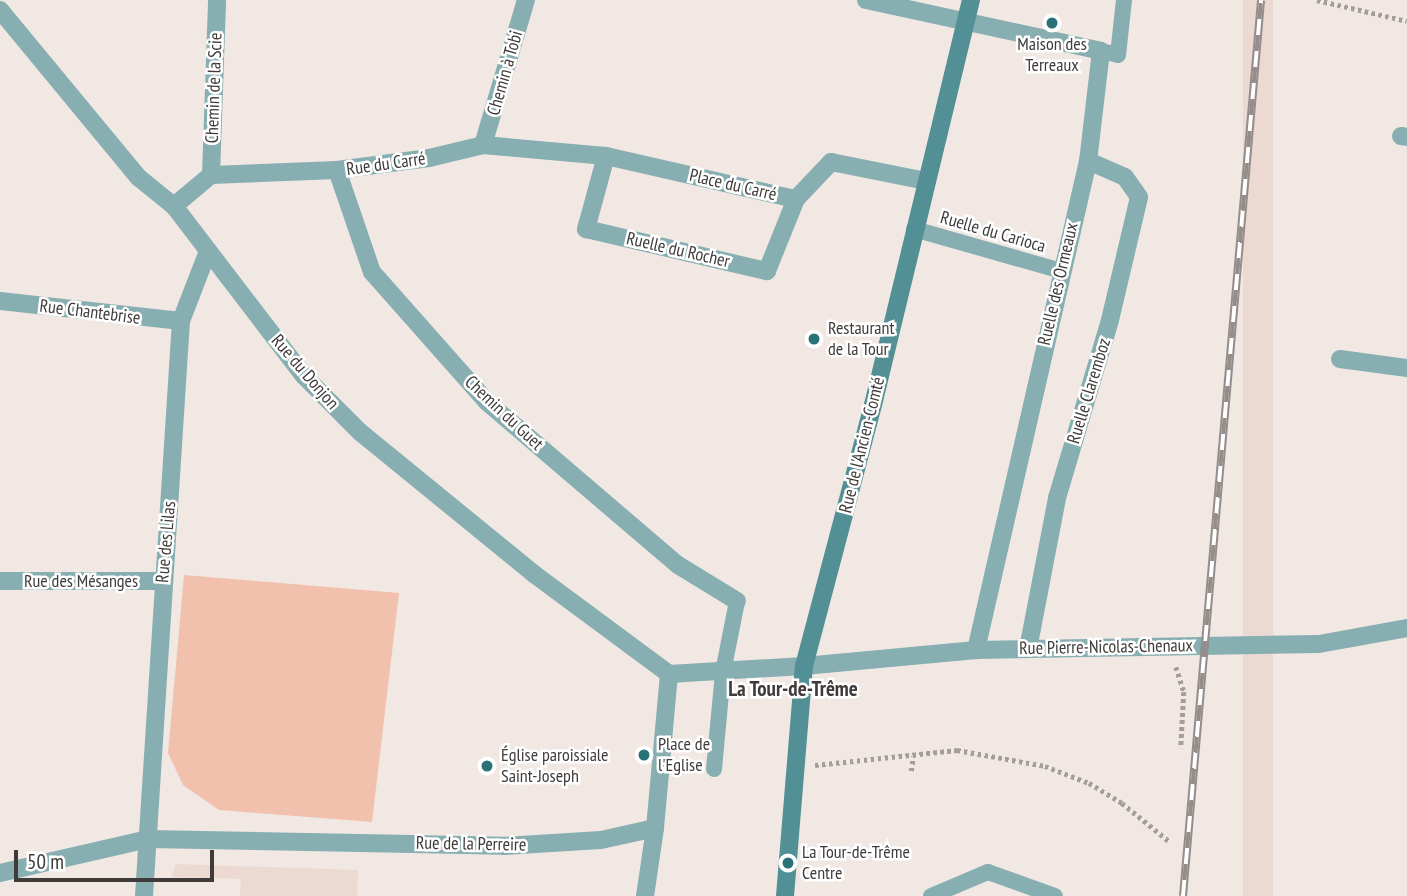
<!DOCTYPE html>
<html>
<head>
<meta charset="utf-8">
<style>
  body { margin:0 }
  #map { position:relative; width:1407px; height:896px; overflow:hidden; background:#f1e8e4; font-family:"PT Sans Narrow",sans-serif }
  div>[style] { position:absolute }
  .built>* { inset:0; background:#ebd9d2; transform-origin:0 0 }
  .green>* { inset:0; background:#f1c1ae }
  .path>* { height:4.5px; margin-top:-2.25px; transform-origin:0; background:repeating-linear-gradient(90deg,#a49e9b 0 3.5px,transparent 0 7px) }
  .service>* { height:16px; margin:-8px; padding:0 8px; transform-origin:8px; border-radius:8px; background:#87aeb1 }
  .minor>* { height:18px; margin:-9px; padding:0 9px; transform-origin:9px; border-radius:9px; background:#87aeb1 }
  .tertiary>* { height:18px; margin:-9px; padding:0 9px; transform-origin:9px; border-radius:9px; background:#87aeb1 }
  .secondary>* { height:18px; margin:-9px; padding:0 9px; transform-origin:9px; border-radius:9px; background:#539095 }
  .rail>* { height:8px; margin-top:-4px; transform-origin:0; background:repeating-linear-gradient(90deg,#fff 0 16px,#948d8b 0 32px); box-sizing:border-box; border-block:2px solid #948d8b }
  .dots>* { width:19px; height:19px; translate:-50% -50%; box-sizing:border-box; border:4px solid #fff; border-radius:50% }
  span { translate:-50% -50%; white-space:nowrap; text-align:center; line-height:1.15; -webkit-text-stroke:5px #fff; paint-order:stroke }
  .poi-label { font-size:18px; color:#3f3b3a }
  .left { translate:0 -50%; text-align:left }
  .street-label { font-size:18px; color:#3f3b3a }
  .quarter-label { font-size:21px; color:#3f3b3a; font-weight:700 }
  .scale { position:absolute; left:14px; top:850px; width:200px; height:32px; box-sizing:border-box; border:4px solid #3f3b3a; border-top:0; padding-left:9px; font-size:21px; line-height:24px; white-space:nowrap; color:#3f3b3a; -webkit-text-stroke:5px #fff; paint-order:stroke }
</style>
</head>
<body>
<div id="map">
  <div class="built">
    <i style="left:1243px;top:0;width:30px;height:899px"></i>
    <i style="clip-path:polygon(176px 864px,358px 870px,357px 896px,240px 896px,241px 879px,171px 877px)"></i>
  </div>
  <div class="green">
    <i style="clip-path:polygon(184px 575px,399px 593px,372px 822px,219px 810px,183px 785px,168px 753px)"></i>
  </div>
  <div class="path">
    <i style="left:1317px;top:0;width:92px;rotate:13.1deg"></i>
    <i style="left:1176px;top:667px;width:26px;rotate:72deg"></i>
    <i style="left:1184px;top:692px;width:56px;rotate:93.1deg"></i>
    <i style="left:815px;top:765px;width:143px;rotate:-6deg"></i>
    <i style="left:957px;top:750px;width:89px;rotate:10.3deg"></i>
    <i style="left:1045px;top:766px;width:47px;rotate:21.1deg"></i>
    <i style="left:1089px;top:783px;width:39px;rotate:31deg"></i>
    <i style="left:1122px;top:803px;width:60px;rotate:39deg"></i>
    <i style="left:911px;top:771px;width:15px;rotate:-82deg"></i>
  </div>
  <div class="service">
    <i style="left:1101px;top:51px;width:17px;rotate:13deg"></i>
    <i style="left:1118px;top:55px;width:55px;rotate:-83.8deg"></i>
    <i style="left:914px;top:229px;width:153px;rotate:15.9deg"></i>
    <i style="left:714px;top:769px;width:97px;rotate:-84.7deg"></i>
    <i style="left:723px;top:672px;width:72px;rotate:-78.8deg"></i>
    <i style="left:931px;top:896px;width:62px;rotate:-22.8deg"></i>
    <i style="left:988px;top:872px;width:71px;rotate:19.7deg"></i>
  </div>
  <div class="minor">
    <i style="left:866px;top:0;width:240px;rotate:12.2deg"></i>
    <i style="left:1101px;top:51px;width:111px;rotate:96.7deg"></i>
    <i style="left:1088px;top:161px;width:502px;rotate:102.9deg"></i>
    <i style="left:0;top:10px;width:217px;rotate:50.4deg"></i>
    <i style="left:138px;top:177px;width:46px;rotate:38.9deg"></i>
    <i style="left:174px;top:206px;width:214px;rotate:52.6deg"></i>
    <i style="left:304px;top:376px;width:79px;rotate:45deg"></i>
    <i style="left:360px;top:432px;width:225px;rotate:39.2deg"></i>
    <i style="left:534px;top:574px;width:168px;rotate:36.5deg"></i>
    <i style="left:1401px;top:136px;width:6px;rotate:9deg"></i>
    <i style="left:483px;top:145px;width:151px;rotate:-73.5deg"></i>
    <i style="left:606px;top:156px;width:76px;rotate:105.3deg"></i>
    <i style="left:586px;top:229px;width:186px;rotate:13.1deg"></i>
    <i style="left:767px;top:271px;width:78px;rotate:-68.1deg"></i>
    <i style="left:337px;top:170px;width:108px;rotate:71.1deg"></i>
    <i style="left:372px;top:272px;width:174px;rotate:48.5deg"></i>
    <i style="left:487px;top:402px;width:251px;rotate:40.5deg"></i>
    <i style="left:678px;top:565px;width:69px;rotate:31.4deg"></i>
    <i style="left:211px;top:175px;width:175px;rotate:-88deg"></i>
    <i style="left:174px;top:206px;width:48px;rotate:-40deg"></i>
    <i style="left:211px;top:175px;width:126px;rotate:-2.3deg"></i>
    <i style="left:337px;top:170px;width:93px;rotate:-7.4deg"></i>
    <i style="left:429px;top:158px;width:56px;rotate:-13.5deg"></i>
    <i style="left:483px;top:145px;width:123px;rotate:5.1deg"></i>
    <i style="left:606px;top:156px;width:195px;rotate:12.8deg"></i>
    <i style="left:796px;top:199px;width:51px;rotate:-46.6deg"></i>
    <i style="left:831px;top:162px;width:97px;rotate:11.3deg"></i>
    <i style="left:0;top:301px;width:182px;rotate:6.3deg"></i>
    <i style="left:1340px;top:359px;width:68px;rotate:7.7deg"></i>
    <i style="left:0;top:581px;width:163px"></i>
    <i style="left:1028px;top:649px;width:154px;rotate:-79.1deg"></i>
    <i style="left:1057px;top:498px;width:186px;rotate:-73.4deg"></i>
    <i style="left:1110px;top:320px;width:126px;rotate:-76.7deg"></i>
    <i style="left:1139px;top:197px;width:24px;rotate:-125deg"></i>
    <i style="left:1125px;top:177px;width:40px;rotate:-156.6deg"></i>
    <i style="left:0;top:873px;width:152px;rotate:-12.9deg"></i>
    <i style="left:148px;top:839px;width:356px;rotate:1.1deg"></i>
    <i style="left:504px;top:846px;width:97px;rotate:-3.5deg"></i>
    <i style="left:601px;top:840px;width:55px;rotate:-12.5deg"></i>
    <i style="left:655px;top:828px;width:155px;rotate:-84.8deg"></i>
    <i style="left:669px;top:674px;width:135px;rotate:-3.4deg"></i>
    <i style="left:144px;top:896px;width:576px;rotate:-86.32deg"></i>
    <i style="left:181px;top:321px;width:75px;rotate:-68.9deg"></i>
    <i style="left:645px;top:896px;width:69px;rotate:-81.6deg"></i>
  </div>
  <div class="tertiary">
    <i style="left:804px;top:666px;width:173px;rotate:-5.3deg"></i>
    <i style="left:976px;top:650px;width:343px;rotate:-1deg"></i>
    <i style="left:1319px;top:644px;width:89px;rotate:-10.3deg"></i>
  </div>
  <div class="secondary">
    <i style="left:785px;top:896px;width:231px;rotate:-85.3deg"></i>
    <i style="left:804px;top:666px;width:270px;rotate:-75.2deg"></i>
    <i style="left:873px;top:405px;width:417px;rotate:-76.4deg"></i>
  </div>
  <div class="rail">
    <i style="left:1183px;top:896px;width:899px;rotate:-85.02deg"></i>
  </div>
  <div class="dots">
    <i style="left:1052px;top:23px;background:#287278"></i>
    <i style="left:814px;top:339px;background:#287278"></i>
    <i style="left:644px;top:755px;background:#287278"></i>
    <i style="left:487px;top:766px;background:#287278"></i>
    <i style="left:788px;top:863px;background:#287278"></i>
  </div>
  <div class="poi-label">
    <span style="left:1052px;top:55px">Maison des<br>Terreaux</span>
    <span class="left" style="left:828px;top:339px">Restaurant<br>de la Tour</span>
    <span class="left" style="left:658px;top:755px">Place de<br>l'Eglise</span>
    <span class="left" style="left:501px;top:766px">Église paroissiale<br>Saint-Joseph</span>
    <span class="left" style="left:802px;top:863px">La Tour-de-Trême<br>Centre</span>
  </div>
  <div class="street-label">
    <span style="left:505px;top:73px;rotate:-74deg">Chemin à Tobi</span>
    <span style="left:214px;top:88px;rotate:-88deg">Chemin de la Scie</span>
    <span style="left:386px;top:164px;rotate:-8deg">Rue du Carré</span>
    <span style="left:733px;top:185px;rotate:13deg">Place du Carré</span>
    <span style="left:993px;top:232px;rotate:16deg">Ruelle du Carioca</span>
    <span style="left:678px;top:250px;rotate:13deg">Ruelle du Rocher</span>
    <span style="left:1058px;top:284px;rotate:-77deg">Ruelle des Ormeaux</span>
    <span style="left:90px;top:312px;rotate:7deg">Rue Chantebrise</span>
    <span style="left:305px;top:372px;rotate:49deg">Rue du Donjon</span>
    <span style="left:1089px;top:391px;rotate:-73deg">Ruelle Claremboz</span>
    <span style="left:504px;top:413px;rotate:43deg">Chemin du Guet</span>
    <span style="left:862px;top:445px;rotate:-76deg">Rue de l'Ancien-Comté</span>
    <span style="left:166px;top:542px;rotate:-85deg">Rue des Lilas</span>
    <span style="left:81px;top:581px">Rue des Mésanges</span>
    <span style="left:1106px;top:647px;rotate:-1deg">Rue Pierre-Nicolas-Chenaux</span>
    <span style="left:471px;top:844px;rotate:1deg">Rue de la Perreire</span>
  </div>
  <div class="quarter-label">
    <span style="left:793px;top:689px">La Tour-de-Trême</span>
  </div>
  <div class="scale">50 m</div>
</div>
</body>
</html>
